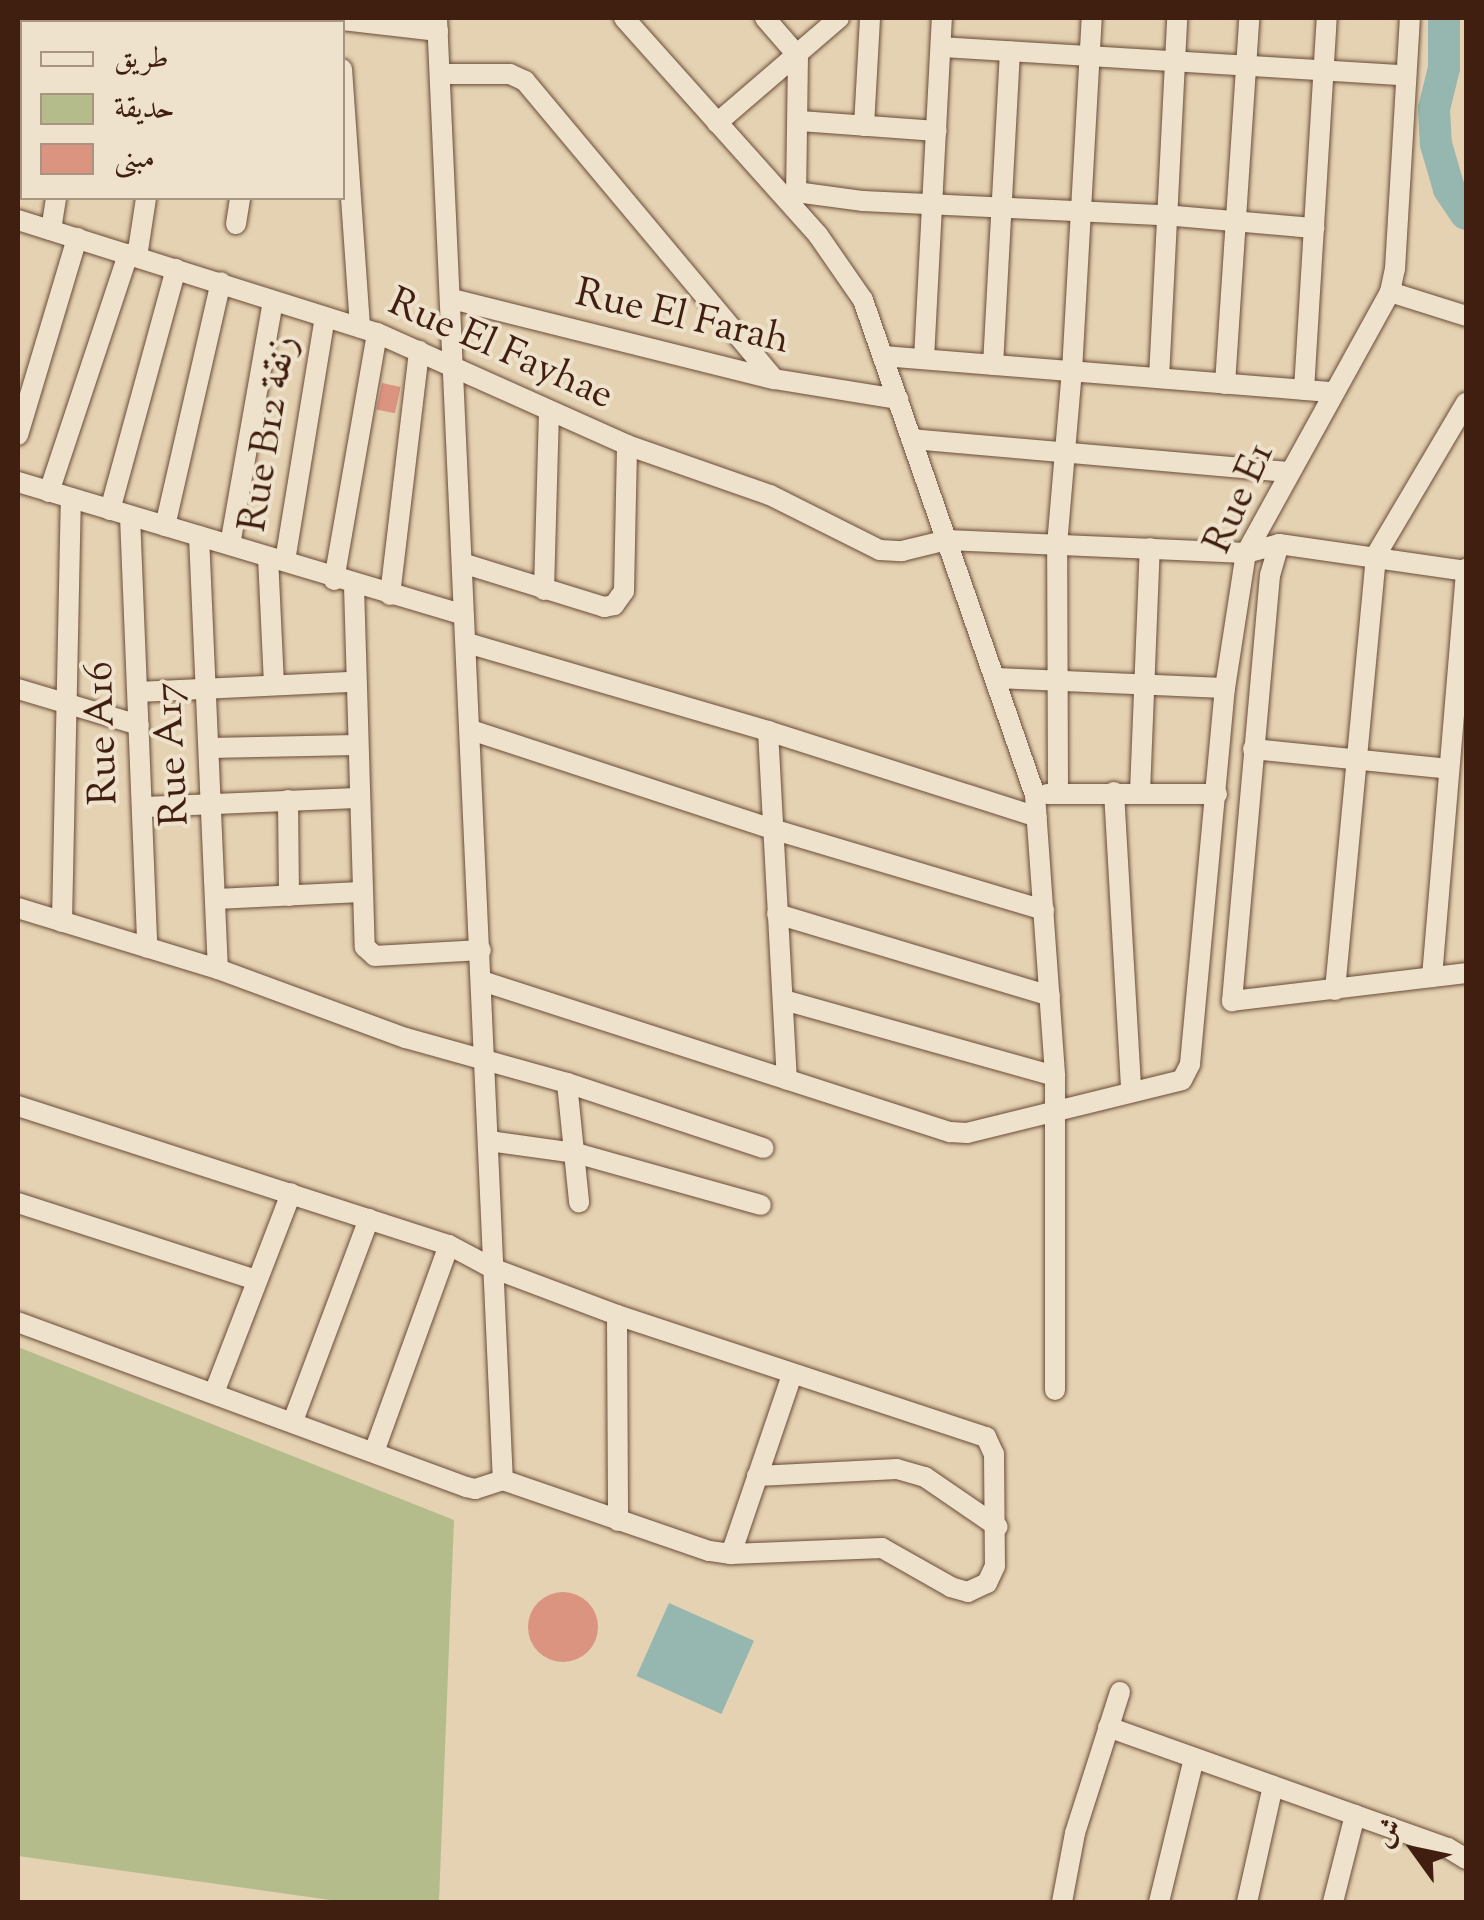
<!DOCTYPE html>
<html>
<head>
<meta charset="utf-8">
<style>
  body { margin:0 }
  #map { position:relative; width:1484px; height:1920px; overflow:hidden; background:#e5d2b2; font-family:"Sorts Mill Goudy",Amiri,serif }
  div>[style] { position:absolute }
  .green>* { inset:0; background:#b5bc8c }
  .water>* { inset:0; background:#96b7b0; transform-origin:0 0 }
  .river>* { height:32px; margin:-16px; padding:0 16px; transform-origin:16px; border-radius:16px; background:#96b7b0 }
  .building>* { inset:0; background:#db9480; transform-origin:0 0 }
  .round { border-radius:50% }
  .roads { filter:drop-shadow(0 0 2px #6a4c38) drop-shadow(0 0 2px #6a4c38) }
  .street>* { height:20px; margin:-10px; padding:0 10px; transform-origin:10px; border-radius:10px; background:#eee2cd }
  span { translate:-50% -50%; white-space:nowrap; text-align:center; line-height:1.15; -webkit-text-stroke:8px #eee2cd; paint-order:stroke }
  .street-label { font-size:40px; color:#411f10 }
  .frame { position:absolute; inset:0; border:20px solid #411f10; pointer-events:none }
  .legend { position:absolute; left:20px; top:20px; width:325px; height:180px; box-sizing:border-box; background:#eee2cd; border:2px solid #a99481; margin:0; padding:12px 18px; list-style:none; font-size:30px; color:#411f10 }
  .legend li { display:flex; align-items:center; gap:20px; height:50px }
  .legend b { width:50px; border:2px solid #a99481 }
  .north { position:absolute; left:1364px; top:1800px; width:100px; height:100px; -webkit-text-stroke:8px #eee2cd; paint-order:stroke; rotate:303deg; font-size:28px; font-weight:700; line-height:40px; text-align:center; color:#411f10 }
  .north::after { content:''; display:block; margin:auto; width:35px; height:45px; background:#411f10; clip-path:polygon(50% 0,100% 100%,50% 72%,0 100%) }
</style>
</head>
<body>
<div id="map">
  <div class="green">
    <i style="clip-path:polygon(18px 1347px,454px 1520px,439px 1902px,345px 1902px,18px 1856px)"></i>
  </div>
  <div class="water">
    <i style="left:669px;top:1603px;width:93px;height:80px;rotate:24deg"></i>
  </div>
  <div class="river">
    <i style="left:1444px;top:18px;width:50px;rotate:90deg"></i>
    <i style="left:1444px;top:68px;width:42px;rotate:103.7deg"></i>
    <i style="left:1434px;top:109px;width:35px;rotate:87deg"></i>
    <i style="left:1436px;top:144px;width:47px;rotate:73.9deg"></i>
    <i style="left:1449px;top:189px;width:30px;rotate:56deg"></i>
  </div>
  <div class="building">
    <i style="left:382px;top:383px;width:19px;height:27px;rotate:12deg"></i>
    <i class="round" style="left:528px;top:1592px;width:70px;height:70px"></i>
  </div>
  <div class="roads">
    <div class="street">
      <i style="left:325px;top:18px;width:114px;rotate:6.6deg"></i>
      <i style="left:437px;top:18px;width:1463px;rotate:87.42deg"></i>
      <i style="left:624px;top:18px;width:291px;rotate:48.2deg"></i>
      <i style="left:818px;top:235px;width:79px;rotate:55.3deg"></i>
      <i style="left:863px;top:300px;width:524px;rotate:70.84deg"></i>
      <i style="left:1035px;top:795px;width:282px;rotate:85.9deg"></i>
      <i style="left:1055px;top:1076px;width:314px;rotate:90deg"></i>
      <i style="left:765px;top:18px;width:50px;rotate:49deg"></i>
      <i style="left:798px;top:56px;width:136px;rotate:90.8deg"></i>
      <i style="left:796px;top:192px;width:11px;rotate:139deg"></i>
      <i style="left:79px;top:22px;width:4px;rotate:-76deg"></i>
      <i style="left:171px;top:22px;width:4px;rotate:-76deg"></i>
      <i style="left:265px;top:22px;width:4px;rotate:-76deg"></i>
      <i style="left:941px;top:47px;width:465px;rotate:3.5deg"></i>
      <i style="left:342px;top:69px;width:259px;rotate:86deg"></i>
      <i style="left:441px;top:74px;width:69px"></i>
      <i style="left:510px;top:74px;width:17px;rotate:25deg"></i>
      <i style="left:525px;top:81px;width:388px;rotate:50.1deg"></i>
      <i style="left:800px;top:121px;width:137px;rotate:4.2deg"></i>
      <i style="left:717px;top:123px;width:161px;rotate:-40.7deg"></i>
      <i style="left:864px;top:126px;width:108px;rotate:-86.8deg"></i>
      <i style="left:796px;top:192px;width:68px;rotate:7.7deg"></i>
      <i style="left:863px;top:201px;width:301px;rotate:2.7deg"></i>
      <i style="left:1164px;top:215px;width:151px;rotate:5deg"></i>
      <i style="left:18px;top:220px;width:376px;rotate:17.5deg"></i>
      <i style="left:377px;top:333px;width:274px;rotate:24.1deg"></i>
      <i style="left:627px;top:445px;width:151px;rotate:19.3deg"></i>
      <i style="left:770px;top:495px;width:123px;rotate:26.6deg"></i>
      <i style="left:880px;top:550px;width:22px;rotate:3deg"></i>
      <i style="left:902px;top:551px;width:46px;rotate:-13.7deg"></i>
      <i style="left:947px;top:540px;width:299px;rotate:2.5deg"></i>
      <i style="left:1246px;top:553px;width:34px;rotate:-15deg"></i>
      <i style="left:1279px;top:544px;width:189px;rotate:8.2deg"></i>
      <i style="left:236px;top:224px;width:26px;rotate:-81deg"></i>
      <i style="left:51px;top:230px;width:32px;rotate:-81deg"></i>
      <i style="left:137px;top:257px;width:60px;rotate:-81.3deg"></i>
      <i style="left:1390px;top:292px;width:80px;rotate:17.5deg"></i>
      <i style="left:452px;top:299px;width:332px;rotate:14deg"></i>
      <i style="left:774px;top:379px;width:126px;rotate:9.2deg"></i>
      <i style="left:883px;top:356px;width:451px;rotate:4.6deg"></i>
      <i style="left:924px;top:359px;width:341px;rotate:-87deg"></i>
      <i style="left:993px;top:365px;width:314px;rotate:-86.9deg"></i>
      <i style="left:1159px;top:378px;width:360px;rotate:-87.1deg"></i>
      <i style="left:1225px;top:384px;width:367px;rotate:-86.2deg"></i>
      <i style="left:1304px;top:390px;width:373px;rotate:-86.5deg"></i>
      <i style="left:18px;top:435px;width:206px;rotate:-73.3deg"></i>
      <i style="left:911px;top:439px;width:380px;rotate:5deg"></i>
      <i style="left:18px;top:482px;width:464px;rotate:16.6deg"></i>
      <i style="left:49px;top:492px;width:251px;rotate:-71.6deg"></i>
      <i style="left:110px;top:510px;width:250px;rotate:-74.7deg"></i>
      <i style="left:130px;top:516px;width:432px;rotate:87.7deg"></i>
      <i style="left:165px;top:526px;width:250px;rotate:-77.1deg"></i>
      <i style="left:199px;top:536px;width:433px;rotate:87.5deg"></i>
      <i style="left:1279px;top:544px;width:32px;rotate:106deg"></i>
      <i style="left:1270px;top:575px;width:428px;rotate:95.1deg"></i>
      <i style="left:1232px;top:1001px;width:236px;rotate:-6.8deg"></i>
      <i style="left:230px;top:545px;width:247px;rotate:-80deg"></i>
      <i style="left:268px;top:557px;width:128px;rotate:87.3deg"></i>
      <i style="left:285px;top:561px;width:246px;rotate:-80.7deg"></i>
      <i style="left:462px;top:563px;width:149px;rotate:17.2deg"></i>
      <i style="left:604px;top:607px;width:10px;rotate:-11deg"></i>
      <i style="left:614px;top:605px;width:17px;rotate:-54deg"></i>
      <i style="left:624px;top:591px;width:146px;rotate:-88.8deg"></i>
      <i style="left:334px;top:580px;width:251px;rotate:-80.1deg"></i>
      <i style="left:354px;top:586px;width:361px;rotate:88.3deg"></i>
      <i style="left:365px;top:947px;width:13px;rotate:42deg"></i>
      <i style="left:375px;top:956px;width:106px;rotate:-3.2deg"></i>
      <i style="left:544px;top:590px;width:178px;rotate:-88.4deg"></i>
      <i style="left:390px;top:595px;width:246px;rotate:-83.2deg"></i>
      <i style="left:467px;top:643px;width:314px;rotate:16.3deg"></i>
      <i style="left:768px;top:731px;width:282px;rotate:17.7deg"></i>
      <i style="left:995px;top:678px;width:230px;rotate:2.5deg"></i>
      <i style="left:18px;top:689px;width:126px;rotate:16.6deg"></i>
      <i style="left:138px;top:692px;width:216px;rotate:-2.7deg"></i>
      <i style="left:471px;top:730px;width:317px;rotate:18.2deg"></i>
      <i style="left:772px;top:829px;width:284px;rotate:16.6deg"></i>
      <i style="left:768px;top:731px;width:349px;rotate:86.9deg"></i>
      <i style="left:209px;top:748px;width:147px;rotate:-1.2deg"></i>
      <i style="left:1253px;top:749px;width:197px;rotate:5.8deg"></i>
      <i style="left:1058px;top:792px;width:247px;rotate:-90.2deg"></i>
      <i style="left:1057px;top:545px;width:175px;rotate:-85.1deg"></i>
      <i style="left:1072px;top:371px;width:354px;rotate:-86.8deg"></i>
      <i style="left:1114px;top:792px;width:299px;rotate:86.7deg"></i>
      <i style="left:1140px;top:792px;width:244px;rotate:-87.7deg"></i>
      <i style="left:1047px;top:794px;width:170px"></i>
      <i style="left:288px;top:800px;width:96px;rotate:89.4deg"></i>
      <i style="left:143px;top:807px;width:215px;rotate:-2.4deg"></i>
      <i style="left:216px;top:899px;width:145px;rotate:-2.8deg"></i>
      <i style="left:18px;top:908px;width:209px;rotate:17deg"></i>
      <i style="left:218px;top:969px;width:200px;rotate:20.2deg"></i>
      <i style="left:406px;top:1038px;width:167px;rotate:15.6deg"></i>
      <i style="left:567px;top:1083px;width:207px;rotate:18.3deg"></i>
      <i style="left:777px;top:914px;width:285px;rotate:16.7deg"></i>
      <i style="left:62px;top:922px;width:424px;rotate:-88.8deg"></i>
      <i style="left:1432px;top:977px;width:410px;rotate:-85.2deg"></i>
      <i style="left:482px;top:981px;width:492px;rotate:17.9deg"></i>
      <i style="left:950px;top:1132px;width:17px;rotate:3deg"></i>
      <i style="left:967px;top:1133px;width:221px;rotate:-13.8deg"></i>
      <i style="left:1182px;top:1080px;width:18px;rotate:-63deg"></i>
      <i style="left:1190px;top:1064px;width:378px;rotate:-84.7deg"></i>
      <i style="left:1225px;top:688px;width:137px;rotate:-81.2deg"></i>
      <i style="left:1246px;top:553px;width:298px;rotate:-61.1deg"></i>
      <i style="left:1390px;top:292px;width:24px;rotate:-78deg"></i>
      <i style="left:1395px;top:269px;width:251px;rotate:-86.6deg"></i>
      <i style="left:1335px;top:990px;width:437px;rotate:-84.6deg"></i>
      <i style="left:1376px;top:555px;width:177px;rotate:-59.4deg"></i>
      <i style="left:784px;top:1000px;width:281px;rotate:15.7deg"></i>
      <i style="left:567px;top:1083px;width:120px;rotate:84.2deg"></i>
      <i style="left:18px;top:1106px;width:453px;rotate:17.9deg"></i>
      <i style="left:449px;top:1245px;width:49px;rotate:28.1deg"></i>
      <i style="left:492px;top:1268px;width:134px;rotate:20.6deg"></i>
      <i style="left:617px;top:1315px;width:389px;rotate:18.3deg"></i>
      <i style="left:986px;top:1437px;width:19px;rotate:65deg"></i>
      <i style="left:994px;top:1454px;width:112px;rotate:89.5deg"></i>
      <i style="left:995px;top:1566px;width:19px;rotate:115deg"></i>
      <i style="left:987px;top:1583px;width:21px;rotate:155deg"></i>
      <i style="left:968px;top:1592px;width:18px;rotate:-164deg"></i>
      <i style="left:951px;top:1587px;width:79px;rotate:-150.5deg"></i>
      <i style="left:882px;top:1548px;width:151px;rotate:177.7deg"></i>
      <i style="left:731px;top:1554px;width:22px;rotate:-172deg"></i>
      <i style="left:709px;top:1551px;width:218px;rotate:-161deg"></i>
      <i style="left:503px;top:1480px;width:29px;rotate:162deg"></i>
      <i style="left:475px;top:1489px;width:9px;rotate:-167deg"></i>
      <i style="left:466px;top:1487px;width:477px;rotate:-159.8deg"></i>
      <i style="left:489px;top:1141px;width:88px;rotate:7.9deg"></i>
      <i style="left:576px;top:1153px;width:192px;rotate:15.7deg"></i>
      <i style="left:18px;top:1203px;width:251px;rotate:17.9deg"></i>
      <i style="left:617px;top:1315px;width:206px;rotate:89.7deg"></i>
      <i style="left:214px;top:1393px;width:214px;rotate:-68.9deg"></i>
      <i style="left:293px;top:1421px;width:216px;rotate:-69.4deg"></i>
      <i style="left:374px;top:1452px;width:220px;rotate:-70.1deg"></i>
      <i style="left:757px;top:1476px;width:140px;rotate:-2.9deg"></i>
      <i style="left:897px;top:1469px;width:29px;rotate:16deg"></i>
      <i style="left:925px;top:1477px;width:88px;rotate:34.4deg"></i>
      <i style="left:731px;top:1554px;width:189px;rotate:-71.2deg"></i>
      <i style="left:1108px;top:1727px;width:361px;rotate:19.6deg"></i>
      <i style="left:1448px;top:1848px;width:21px;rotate:31deg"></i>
      <i style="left:1062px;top:1902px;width:70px;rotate:-79.3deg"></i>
      <i style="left:1075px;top:1833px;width:148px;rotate:-72.3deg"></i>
      <i style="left:1159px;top:1902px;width:148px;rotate:-76.3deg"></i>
      <i style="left:1247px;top:1902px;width:119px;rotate:-77.4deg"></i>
      <i style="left:1333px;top:1902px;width:90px;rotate:-75.8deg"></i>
    </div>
  </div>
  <div class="street-label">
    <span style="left:682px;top:319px;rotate:13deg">Rue El Farah</span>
    <span style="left:500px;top:351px;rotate:24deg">Rue El Fayhae</span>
    <span style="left:270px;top:434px;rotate:-81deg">Rue B12 زنقة</span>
    <span style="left:1241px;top:499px;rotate:-66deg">Rue E1</span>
    <span style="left:104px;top:733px;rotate:-92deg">Rue A16</span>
    <span style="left:174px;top:754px;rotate:-93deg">Rue A17</span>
  </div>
  <div class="frame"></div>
  <ul class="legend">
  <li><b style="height:12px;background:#eee2cd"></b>طريق</li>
  <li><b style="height:28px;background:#b5bc8c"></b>حديقة</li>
  <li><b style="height:28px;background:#db9480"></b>مبنى</li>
  </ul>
  <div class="north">ش</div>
</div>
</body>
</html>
